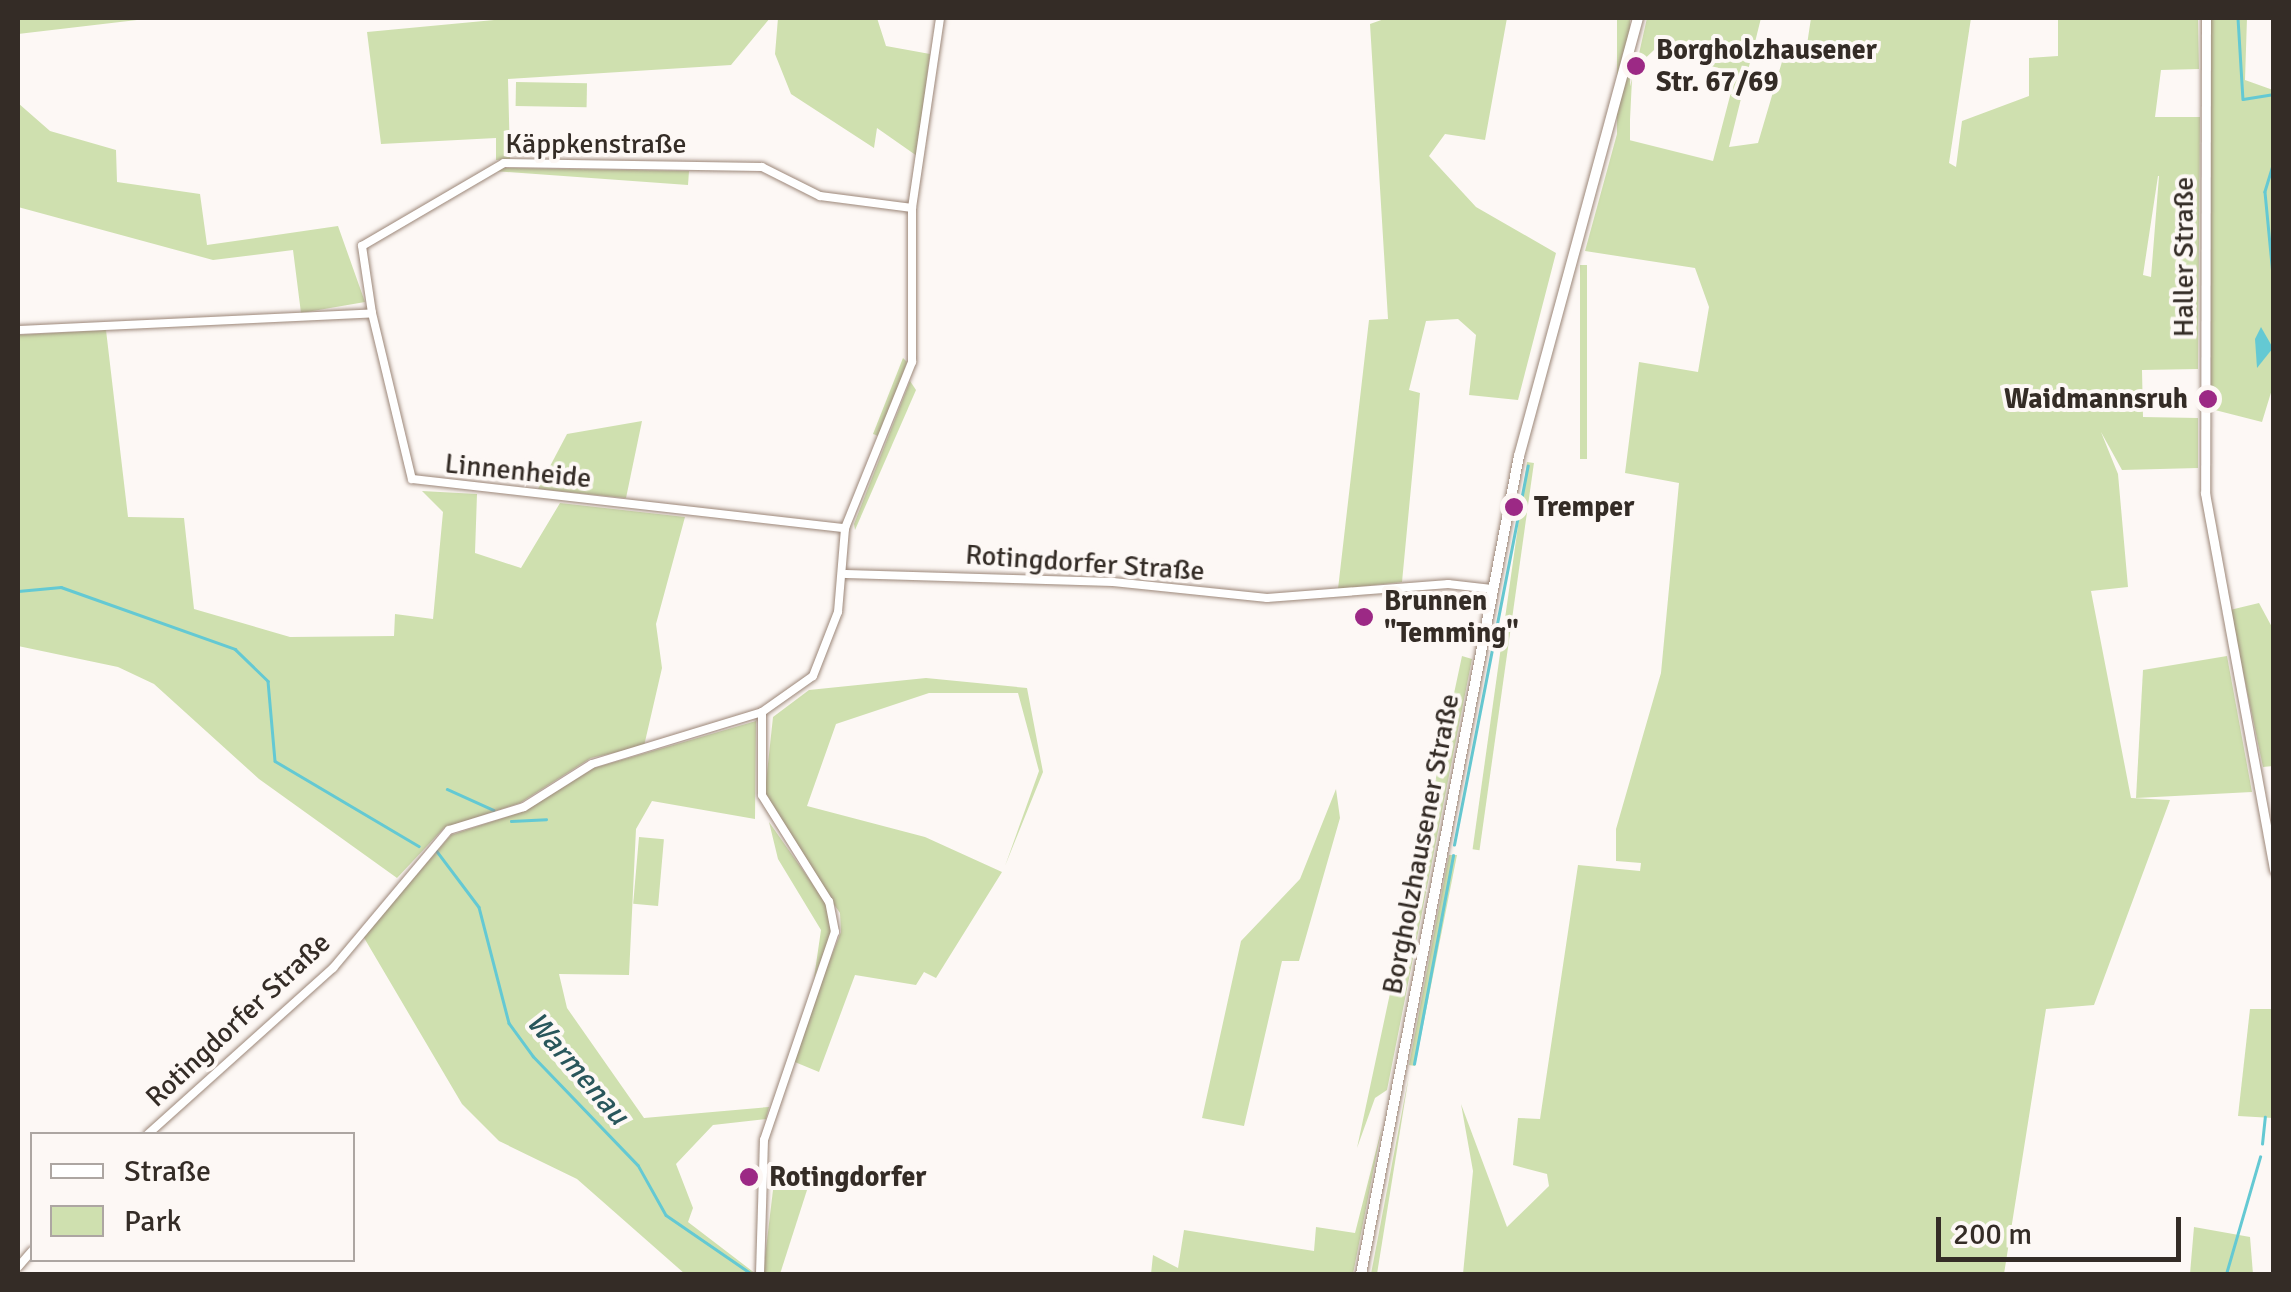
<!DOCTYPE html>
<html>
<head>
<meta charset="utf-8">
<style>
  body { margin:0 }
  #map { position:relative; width:2291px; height:1292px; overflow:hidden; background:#fdf8f5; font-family:Signika,sans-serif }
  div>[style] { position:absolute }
  .green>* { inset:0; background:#cfe0af; transform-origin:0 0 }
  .water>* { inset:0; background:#64c9d3 }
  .stream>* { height:2.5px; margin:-1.25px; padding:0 1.25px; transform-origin:1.25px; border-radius:1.25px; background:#64c9d3 }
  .roads { filter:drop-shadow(0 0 2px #9c8779) drop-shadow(0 0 2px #9c8779) }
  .minor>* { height:8px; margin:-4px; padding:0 4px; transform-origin:4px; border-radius:4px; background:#fff }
  .tertiary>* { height:9px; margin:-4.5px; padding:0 4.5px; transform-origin:4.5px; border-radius:4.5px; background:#fff }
  .secondary>* { height:10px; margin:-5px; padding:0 5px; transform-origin:5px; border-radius:5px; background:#fff }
  .dots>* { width:28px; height:28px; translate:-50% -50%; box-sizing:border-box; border:5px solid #fdf8f5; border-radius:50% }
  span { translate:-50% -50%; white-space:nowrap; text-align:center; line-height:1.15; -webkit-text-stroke:8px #fdf8f5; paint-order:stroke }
  .poi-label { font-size:28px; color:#342c26; font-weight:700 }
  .left { translate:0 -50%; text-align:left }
  .right { translate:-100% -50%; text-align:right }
  .street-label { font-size:28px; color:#342c26 }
  .water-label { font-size:30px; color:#29565b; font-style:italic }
  .frame { position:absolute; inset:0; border:20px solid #342c26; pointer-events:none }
  .legend { position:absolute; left:30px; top:1132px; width:325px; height:130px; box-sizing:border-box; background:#fdf8f5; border:2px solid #ada6a2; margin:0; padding:12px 18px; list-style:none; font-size:30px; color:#342c26 }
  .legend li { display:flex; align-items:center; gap:20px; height:50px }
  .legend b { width:50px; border:2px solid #ada6a2 }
  .scale { position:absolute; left:1936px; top:1217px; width:245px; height:45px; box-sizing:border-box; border:5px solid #342c26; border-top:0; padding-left:12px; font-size:30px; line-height:35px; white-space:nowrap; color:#342c26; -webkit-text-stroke:8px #fdf8f5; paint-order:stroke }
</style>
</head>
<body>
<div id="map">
  <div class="green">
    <i style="clip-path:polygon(18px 18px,154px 18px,18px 34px)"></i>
    <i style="clip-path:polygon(514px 18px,770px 18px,731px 65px,508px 79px,510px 159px,496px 160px,496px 138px,381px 144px,367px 32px)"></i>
    <i style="clip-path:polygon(778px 18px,877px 18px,886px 46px,930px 54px,917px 156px,877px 128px,874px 148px,791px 94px,775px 54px)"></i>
    <i style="clip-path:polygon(1387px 18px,1507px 18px,1485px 140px,1445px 134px,1429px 156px,1476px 207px,1556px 253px,1518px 400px,1469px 395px,1476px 335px,1458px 319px,1426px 321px,1409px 390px,1420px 393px,1402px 582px,1338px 589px,1369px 320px,1388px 319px,1370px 24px)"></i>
    <i style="left:1617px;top:18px;width:13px;height:232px"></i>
    <i style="clip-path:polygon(evenodd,1647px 18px,1761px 18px,1729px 147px,1758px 143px,1784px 55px,1805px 58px,1811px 18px,1971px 18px,1949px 163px,1956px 167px,1962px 121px,2029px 96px,2029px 58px,2058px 56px,2058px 18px,2198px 18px,2199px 69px,2161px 70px,2155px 117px,2200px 117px,2198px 369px,2142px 370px,2143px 417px,2198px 418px,2198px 468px,2122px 470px,2101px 432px,2118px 474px,2128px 587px,2091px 591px,2131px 798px,2170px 800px,2094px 1005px,2046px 1009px,2004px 1274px,1463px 1274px,1473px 1171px,1461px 1104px,1507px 1227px,1549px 1186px,1547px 1174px,1513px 1165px,1518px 1118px,1540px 1119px,1578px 865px,1640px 871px,1641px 863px,1616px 861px,1616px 829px,1661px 673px,1679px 483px,1625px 473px,1639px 362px,1698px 372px,1709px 307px,1695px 268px,1585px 251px,1632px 79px,1629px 140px,1713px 161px,1736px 73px,1654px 50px,1636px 67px,1647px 18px,2158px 176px,2159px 176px,2151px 277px,2143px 275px,2158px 176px)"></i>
    <i style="clip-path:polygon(2211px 18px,2247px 18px,2245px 80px,2273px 90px,2273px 386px,2262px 422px,2211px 409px)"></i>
    <i style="left:516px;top:82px;width:71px;height:24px;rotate:1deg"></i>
    <i style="clip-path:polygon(18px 103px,50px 131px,116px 150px,117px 182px,200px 194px,207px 245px,338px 226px,365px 302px,301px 313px,293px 250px,213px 260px,18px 207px)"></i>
    <i style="clip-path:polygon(494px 171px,503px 168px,689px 171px,688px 185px)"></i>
    <i style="left:1580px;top:265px;width:7px;height:194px"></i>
    <i style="clip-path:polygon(106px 330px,128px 517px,184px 518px,194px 609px,290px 637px,394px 636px,395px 614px,433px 619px,443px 512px,422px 491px,477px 494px,475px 553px,521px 568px,560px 503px,685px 517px,656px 624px,662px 668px,644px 746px,591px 758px,520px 803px,444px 828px,397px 878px,259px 779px,154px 684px,118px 667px,18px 646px,18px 335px)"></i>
    <i style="clip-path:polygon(903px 358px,907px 362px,881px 437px,873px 434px)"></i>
    <i style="clip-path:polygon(910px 381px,916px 390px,855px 530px,854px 524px)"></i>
    <i style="clip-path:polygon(642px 421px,626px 498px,538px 489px,567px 434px)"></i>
    <i style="left:1527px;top:462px;width:7px;height:391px;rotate:8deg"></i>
    <i style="clip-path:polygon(2259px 603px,2273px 629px,2273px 766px,2263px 767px,2230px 610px)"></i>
    <i style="clip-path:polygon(1462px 656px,1472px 659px,1387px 1090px,1375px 1098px,1357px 1148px)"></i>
    <i style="clip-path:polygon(2227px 656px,2252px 792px,2136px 798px,2143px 670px)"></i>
    <i style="clip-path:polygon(926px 678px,1027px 688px,1043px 772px,1005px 866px,1039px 771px,1018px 693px,929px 693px,836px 724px,807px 806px,925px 837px,1002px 872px,936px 978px,924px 972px,916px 985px,855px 975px,819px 1072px,790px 1060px,841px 932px,840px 913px,774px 818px,765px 792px,773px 717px,809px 690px)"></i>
    <i style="clip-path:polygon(756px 721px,755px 819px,652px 801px,636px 829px,629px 975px,559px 974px,567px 1008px,644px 1118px,769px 1107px,766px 1119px,713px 1125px,676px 1164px,693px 1208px,688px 1222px,756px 1274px,685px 1274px,577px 1179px,499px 1141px,462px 1104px,363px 936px,451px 835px,525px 811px,594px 768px)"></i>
    <i style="clip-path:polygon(1336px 789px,1340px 818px,1299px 961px,1282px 961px,1244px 1126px,1202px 1118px,1241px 941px,1300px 879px)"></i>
    <i style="clip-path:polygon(769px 822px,826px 903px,832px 932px,814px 978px,821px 930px,778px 859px)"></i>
    <i style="left:639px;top:837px;width:25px;height:67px;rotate:5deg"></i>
    <i style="clip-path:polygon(1449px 855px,1457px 855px,1415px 1066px,1409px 1065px)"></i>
    <i style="clip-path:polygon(2250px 1009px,2273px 1009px,2273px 1118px,2238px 1116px)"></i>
    <i style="clip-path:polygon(1409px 1075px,1377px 1274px,1371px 1274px)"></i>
    <i style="clip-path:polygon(1382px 1127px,1353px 1274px,1151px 1274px,1153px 1255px,1178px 1268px,1184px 1230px,1314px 1251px,1316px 1227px,1355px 1233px)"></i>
    <i style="clip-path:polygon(773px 1190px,807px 1190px,780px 1274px,763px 1274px)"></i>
    <i style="clip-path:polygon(2194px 1227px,2250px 1237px,2253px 1274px,2190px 1274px)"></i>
  </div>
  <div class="water">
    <i style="clip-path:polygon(2261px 327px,2273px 348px,2257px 368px,2255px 339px)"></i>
  </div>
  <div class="stream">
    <i style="left:2238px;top:18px;width:81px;rotate:86.5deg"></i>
    <i style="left:2243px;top:99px;width:31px;rotate:-9deg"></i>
    <i style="left:2274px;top:162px;width:31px;rotate:107deg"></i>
    <i style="left:2265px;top:192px;width:94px;rotate:84.5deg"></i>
    <i style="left:18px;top:591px;width:43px;rotate:-5.3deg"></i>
    <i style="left:61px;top:587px;width:185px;rotate:19.6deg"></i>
    <i style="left:235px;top:649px;width:46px;rotate:44.1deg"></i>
    <i style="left:268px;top:681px;width:80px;rotate:85deg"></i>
    <i style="left:275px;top:761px;width:167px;rotate:30.6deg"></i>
    <i style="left:447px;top:789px;width:51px;rotate:24.1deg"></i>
    <i style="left:511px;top:821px;width:35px;rotate:-3deg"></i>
    <i style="left:1454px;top:845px;width:386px;rotate:-79deg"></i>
    <i style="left:436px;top:850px;width:71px;rotate:53deg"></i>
    <i style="left:479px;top:907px;width:120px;rotate:75.5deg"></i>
    <i style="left:509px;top:1023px;width:41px;rotate:54deg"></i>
    <i style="left:533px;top:1056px;width:151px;rotate:46.1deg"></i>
    <i style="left:638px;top:1165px;width:57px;rotate:60.8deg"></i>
    <i style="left:666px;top:1215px;width:104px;rotate:34.5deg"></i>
    <i style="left:1414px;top:1064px;width:212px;rotate:-79.4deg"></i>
    <i style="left:2262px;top:1144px;width:27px;rotate:-84deg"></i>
    <i style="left:2226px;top:1274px;width:122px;rotate:-73.8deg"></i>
  </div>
  <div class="roads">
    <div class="minor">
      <i style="left:372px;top:313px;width:68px;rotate:-98.5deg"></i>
      <i style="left:362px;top:246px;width:164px;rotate:-30.3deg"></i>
      <i style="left:504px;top:163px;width:258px;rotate:0.9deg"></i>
      <i style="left:762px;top:167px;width:65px;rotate:26.6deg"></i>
      <i style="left:820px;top:196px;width:93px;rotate:7.4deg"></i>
      <i style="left:18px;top:330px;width:354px;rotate:-2.7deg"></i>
      <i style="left:372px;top:313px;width:171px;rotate:76.5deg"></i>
      <i style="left:412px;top:479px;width:436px;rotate:6.5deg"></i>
      <i style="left:846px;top:574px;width:267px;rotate:1.7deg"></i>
      <i style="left:1113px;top:582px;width:155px;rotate:5.9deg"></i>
      <i style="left:1267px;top:598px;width:182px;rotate:-4.4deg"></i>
      <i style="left:1448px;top:584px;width:44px;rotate:6.5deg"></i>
      <i style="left:148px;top:1134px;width:249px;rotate:-41.9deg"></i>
      <i style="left:333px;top:968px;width:180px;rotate:-50deg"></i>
      <i style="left:449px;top:830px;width:78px;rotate:-17deg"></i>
      <i style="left:524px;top:807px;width:80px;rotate:-32.3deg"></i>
      <i style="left:592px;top:764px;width:178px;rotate:-17deg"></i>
      <i style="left:762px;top:712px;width:62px;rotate:-35.2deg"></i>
      <i style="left:813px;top:676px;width:69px;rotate:-68.7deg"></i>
      <i style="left:838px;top:612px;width:84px;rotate:-85.2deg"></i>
      <i style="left:845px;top:528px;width:179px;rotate:-68deg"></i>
      <i style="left:912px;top:362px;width:154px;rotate:-90deg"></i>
      <i style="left:912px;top:208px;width:192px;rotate:-81.6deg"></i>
      <i style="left:18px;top:1267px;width:21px;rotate:-49deg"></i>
      <i style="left:760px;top:1274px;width:134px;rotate:-88.3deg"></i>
      <i style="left:764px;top:1140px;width:220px;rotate:-71.2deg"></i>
      <i style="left:835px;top:932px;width:31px;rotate:-101deg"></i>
      <i style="left:829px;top:902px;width:126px;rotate:-122.1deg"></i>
      <i style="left:762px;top:795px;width:83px;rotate:-90deg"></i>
    </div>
    <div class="tertiary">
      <i style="left:2206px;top:18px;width:475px;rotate:90.1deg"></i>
      <i style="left:2205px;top:493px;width:383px;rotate:79.6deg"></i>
    </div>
    <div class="secondary">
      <i style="left:1361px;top:1274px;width:833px;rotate:-79.07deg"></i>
      <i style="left:1519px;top:456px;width:454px;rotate:-74.8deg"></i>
    </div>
  </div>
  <div class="dots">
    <i style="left:1636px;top:66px;background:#9c2985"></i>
    <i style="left:2208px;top:399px;background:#9c2985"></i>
    <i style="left:1514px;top:507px;background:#9c2985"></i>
    <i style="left:1364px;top:617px;background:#9c2985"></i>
    <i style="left:749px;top:1177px;background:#9c2985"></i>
  </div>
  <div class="poi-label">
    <span class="left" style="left:1656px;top:66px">Borgholzhausener<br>Str. 67/69</span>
    <span class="right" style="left:2188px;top:399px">Waidmannsruh</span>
    <span class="left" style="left:1534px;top:507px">Tremper</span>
    <span class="left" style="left:1384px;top:617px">Brunnen<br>"Temming"</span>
    <span class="left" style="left:769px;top:1177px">Rotingdorfer</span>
  </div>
  <div class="street-label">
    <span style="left:596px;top:144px">Käppkenstraße</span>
    <span style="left:2184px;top:257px;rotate:-90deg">Haller Straße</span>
    <span style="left:518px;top:471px;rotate:6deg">Linnenheide</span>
    <span style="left:1085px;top:563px;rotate:4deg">Rotingdorfer Straße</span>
    <span style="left:1421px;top:844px;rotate:-79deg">Borgholzhausener Straße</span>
    <span style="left:238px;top:1020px;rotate:-43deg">Rotingdorfer Straße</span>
  </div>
  <div class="water-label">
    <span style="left:577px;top:1069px;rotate:49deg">Warmenau</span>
  </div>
  <div class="frame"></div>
  <ul class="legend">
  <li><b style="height:12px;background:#fff"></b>Straße</li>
  <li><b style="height:28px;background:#cfe0af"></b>Park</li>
  </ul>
  <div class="scale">200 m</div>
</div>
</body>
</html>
